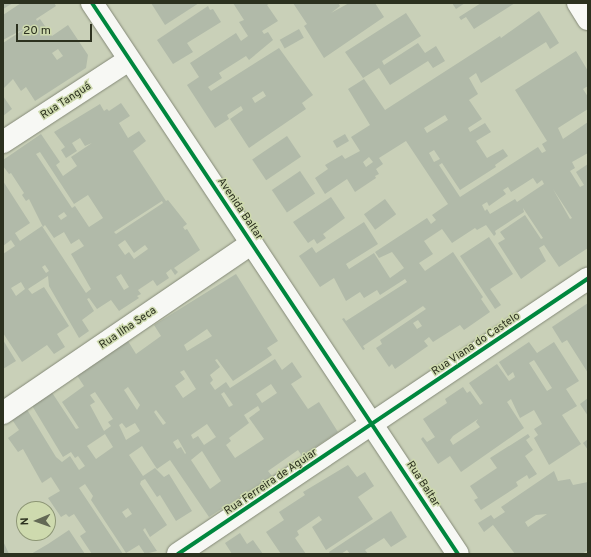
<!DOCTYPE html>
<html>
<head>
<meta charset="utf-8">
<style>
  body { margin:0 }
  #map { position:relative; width:591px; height:557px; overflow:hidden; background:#c9d0b8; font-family:Overpass,sans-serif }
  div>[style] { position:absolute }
  .building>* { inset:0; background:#b1baa9; transform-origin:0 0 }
  .roads { filter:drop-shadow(0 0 1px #848977) drop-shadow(0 0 1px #848977) }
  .minor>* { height:22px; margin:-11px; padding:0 11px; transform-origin:11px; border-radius:11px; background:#f7f8f4 }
  .tertiary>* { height:22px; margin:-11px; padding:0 11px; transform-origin:11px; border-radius:11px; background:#f7f8f4 }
  .cycleway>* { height:4px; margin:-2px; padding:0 2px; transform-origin:2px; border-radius:2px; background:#00873e }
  span { translate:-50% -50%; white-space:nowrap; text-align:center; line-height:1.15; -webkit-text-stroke:3px #cedaae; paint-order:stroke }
  .street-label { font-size:11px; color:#2c311f }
  .frame { position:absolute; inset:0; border:4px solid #2c311f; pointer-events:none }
  .north { position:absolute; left:16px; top:501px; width:40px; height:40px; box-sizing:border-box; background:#cedaae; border:1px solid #8d9675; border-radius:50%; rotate:268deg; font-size:11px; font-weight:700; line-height:16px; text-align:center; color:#2c311f }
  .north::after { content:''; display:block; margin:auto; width:14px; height:18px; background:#636955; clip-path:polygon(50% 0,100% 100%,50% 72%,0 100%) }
  .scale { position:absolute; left:16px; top:24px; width:76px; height:18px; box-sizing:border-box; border:2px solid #2c311f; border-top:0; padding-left:5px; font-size:12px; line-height:14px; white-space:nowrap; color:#2c311f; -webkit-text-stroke:3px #cedaae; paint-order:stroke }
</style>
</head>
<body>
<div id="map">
  <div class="building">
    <i style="clip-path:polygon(3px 3px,13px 3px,3px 9px)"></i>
    <i style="clip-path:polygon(evenodd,21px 3px,54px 3px,56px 6px,36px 19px,37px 21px,40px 19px,52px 36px,68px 25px,88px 55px,86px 68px,35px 101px,26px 87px,21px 91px,13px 79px,3px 89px,3px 43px,29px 26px,3px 40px,3px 15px,21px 3px,58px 49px,63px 56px,57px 60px,52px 53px,58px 49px)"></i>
    <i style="clip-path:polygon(151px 3px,199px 3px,165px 25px)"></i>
    <i style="clip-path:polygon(evenodd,233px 3px,270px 3px,267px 5px,278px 21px,262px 31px,264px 34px,268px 32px,273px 40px,249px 60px,246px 56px,219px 73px,222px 78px,208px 87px,211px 91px,279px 48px,313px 95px,302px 103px,306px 109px,249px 148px,230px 119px,243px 110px,241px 106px,227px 115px,229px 119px,215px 128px,187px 85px,199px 77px,190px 63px,236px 33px,241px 41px,248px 36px,239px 22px,244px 20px,233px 3px,263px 91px,266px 96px,255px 103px,252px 98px,263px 91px)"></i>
    <i style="clip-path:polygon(293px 3px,338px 3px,340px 6px,331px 13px,349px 3px,375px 3px,384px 17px,324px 58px,304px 26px,307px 24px)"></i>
    <i style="clip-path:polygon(452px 3px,465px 3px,456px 9px)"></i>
    <i style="clip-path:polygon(481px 3px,515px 3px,474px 29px,466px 17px,461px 20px,459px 17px)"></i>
    <i style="clip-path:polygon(208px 6px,210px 10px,213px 9px,221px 22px,187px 43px,193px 52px,173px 64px,157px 40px)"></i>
    <i style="clip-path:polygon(evenodd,539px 11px,559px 43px,550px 49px,546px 42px,481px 83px,476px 73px,469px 78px,478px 94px,469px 100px,482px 119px,468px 128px,470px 132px,485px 123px,491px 132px,476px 141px,487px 158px,503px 149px,508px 156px,495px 165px,496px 167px,460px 190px,442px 163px,439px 165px,460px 197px,538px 147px,542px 153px,546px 151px,542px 144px,547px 141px,515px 90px,576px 51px,588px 71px,588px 86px,583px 89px,588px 97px,588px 109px,558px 128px,563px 139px,588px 122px,588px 153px,572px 162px,575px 168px,570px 171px,580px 187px,584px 185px,576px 172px,588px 164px,588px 248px,559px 267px,544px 245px,539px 248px,546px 261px,521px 279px,498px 243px,505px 239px,500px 232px,525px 215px,541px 239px,543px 238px,523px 208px,524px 212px,495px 231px,496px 234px,494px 236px,486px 225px,477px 230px,475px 228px,452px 243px,442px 229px,424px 241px,433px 254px,419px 263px,425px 271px,453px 252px,483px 297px,481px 299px,490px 312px,464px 330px,460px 325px,433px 342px,429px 337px,424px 341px,428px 346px,395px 369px,392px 364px,389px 367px,376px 348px,382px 344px,380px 340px,426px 309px,423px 306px,363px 346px,365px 349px,363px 350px,342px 319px,344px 318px,346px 321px,407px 282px,405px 279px,380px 295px,377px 290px,364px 298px,360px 292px,346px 301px,334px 278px,320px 287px,299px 256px,312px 247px,316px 253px,364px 222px,378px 244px,346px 264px,349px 269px,374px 253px,390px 278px,404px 268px,392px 252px,379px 258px,375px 252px,427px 218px,431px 224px,436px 220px,432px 215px,448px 204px,406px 141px,379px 158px,383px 164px,376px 169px,379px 174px,375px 176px,376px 178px,355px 192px,347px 179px,325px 194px,315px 178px,328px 169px,325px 165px,342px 155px,345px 159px,360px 151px,351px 137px,370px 125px,348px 89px,364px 79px,385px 110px,500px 36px,501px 38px,539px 11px,445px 115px,448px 120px,427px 133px,424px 128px,445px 115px,539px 11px,434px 150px,440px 159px,434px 162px,429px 153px,434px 150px,539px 11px,369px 157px,373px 162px,366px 167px,363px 162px,369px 157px,539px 11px,533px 178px,537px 184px,542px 180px,544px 184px,517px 202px,515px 199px,490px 214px,487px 209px,485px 211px,482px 205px,487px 202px,489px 206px,506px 194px,503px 190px,508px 187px,511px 192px,533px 178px,539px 11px,553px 189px,568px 212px,572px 218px,570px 219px,553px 189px,539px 11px,418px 320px,422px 326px,417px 329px,413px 323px,418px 320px)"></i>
    <i style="clip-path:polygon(406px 13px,421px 36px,382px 61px,384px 65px,418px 43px,425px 53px,436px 46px,445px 61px,433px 68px,428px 61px,390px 85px,379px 68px,363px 78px,345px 52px)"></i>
    <i style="left:299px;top:29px;width:10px;height:22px;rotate:61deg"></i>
    <i style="clip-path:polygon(3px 96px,12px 109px,3px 116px)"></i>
    <i style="clip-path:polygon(evenodd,121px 103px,130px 116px,119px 123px,128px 138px,139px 131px,146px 141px,133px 151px,166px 201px,168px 200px,187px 224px,183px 227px,185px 230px,187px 229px,200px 250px,174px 268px,178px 272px,175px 275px,171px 269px,166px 273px,169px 278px,157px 286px,153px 280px,138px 290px,141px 294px,137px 296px,139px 298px,119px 311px,111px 300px,97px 309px,89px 298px,87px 299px,94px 311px,82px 320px,89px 331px,79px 338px,49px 286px,48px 276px,28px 289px,32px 294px,44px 287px,69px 326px,57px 334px,65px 347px,54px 354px,47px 345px,22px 362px,3px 333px,3px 254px,15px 246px,11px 240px,3px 246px,3px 181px,30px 223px,15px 233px,20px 241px,42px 226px,86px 293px,91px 289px,71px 254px,84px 246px,79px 239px,71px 244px,64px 232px,54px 238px,45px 225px,43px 227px,29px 199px,26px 201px,22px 195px,24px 193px,11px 173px,9px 174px,3px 166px,3px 160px,41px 134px,60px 162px,56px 165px,63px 176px,77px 166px,71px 157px,92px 143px,85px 146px,80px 138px,72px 143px,77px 151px,66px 158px,61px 150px,65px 147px,54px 132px,100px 104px,104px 111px,107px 109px,109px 111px,121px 103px,40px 152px,74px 204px,88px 195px,103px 218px,89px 227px,75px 206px,72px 208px,36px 154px,40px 152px,121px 103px,162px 201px,163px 203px,116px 234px,114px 232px,162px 201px,121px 103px,64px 212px,67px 216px,61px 220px,58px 216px,64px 212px,121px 103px,125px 240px,134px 253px,145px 245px,148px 249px,134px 259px,129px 252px,125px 255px,118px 245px,125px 240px,121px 103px,45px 265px,49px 271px,46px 273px,42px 267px,45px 265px,121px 103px,121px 274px,129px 287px,124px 290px,116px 277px,121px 274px,121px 103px,21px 282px,25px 289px,16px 296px,11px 288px,21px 282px)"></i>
    <i style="left:345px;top:134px;width:8px;height:14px;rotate:60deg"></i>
    <i style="left:287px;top:136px;width:25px;height:42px;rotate:56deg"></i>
    <i style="left:300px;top:171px;width:27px;height:34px;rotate:56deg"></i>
    <i style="clip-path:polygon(331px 197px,345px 218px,323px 234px,326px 238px,317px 244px,314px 239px,308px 243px,293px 222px)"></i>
    <i style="left:385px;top:199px;width:19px;height:26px;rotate:54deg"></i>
    <i style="clip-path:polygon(489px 237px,513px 274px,490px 289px,501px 305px,495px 309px,460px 256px)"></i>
    <i style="clip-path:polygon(evenodd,236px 274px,278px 341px,267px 348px,272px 355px,233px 381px,217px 359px,215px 360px,220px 367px,210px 375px,213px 380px,210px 383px,215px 390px,226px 382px,230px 388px,275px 359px,282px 370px,292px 362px,302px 377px,291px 384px,308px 409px,319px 402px,338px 432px,302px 456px,298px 450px,268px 471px,272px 476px,209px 517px,170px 460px,157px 469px,142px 446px,129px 455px,143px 476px,155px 468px,164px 477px,169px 474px,192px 511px,176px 521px,160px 495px,157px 497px,145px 479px,141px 481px,140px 484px,167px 525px,150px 537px,145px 528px,143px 530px,157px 551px,145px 554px,139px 545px,126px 553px,91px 500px,93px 496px,85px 484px,79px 488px,123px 554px,92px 554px,80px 536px,86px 532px,74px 514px,69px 517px,66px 514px,61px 517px,48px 498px,60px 491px,51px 477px,42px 483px,23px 449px,18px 452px,8px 438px,19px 430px,11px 418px,26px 408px,56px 457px,62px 462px,70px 456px,79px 470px,85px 466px,78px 456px,75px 458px,71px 452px,63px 457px,31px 404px,51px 391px,76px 429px,79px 428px,62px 402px,84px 386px,76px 374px,128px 341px,136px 354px,161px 336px,154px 325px,236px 274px,207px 329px,212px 336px,187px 351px,184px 345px,207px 329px,236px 274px,184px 370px,196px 389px,183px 398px,175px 386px,185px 379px,180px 372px,184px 370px,236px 274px,271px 384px,277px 393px,262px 403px,256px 394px,271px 384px,236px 274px,128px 387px,140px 405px,137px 410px,124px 390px,128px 387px,236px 274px,95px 392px,113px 419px,108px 422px,111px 426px,104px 431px,90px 405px,95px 402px,90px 395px,95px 392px,236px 274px,224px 392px,233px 405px,229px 407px,221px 394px,224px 392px,236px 274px,258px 406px,260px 410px,249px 418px,264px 439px,235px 458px,226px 445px,231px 441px,229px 438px,249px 423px,244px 415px,258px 406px,236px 274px,156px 410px,166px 423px,163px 425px,154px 412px,156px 410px,236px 274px,122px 423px,126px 428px,135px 423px,140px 431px,126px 440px,119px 425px,122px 423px,236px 274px,207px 424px,216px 437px,204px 445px,198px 436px,193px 439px,191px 435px,207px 424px,236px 274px,105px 434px,113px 447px,96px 459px,87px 446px,105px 434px,236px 274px,178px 439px,186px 453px,185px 454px,181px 447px,177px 449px,173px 442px,178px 439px,236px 274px,202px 451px,221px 481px,210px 489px,191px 460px,202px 451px,236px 274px,128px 508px,132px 514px,126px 518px,122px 512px,128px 508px)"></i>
    <i style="clip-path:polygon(588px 303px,588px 373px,567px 340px,562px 343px,552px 327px)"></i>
    <i style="clip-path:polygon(3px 340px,16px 361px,3px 369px)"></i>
    <i style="clip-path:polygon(evenodd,529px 342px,537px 353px,554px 342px,579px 381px,566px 389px,577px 406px,562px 415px,581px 444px,549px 465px,534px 438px,538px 435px,534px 429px,542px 424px,534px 410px,520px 418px,511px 399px,507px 402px,524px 428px,461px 472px,450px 456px,438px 464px,421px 439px,423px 437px,427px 442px,435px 437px,423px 419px,447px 403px,445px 399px,463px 387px,467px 393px,470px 391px,480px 405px,483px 403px,469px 383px,497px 364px,509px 381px,515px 377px,513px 372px,508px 376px,499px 362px,529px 342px,534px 360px,552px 388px,547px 391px,529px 363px,534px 360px,529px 342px,478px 419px,476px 422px,480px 427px,453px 445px,450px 440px,453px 436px,478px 419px)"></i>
    <i style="clip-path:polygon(588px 398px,588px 416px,580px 404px)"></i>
    <i style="clip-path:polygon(528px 434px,530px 437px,526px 440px,533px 450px,525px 456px,537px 474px,529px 479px,527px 475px,516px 482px,518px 486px,481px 510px,474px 500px,478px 498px,470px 486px,497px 468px,490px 458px)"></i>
    <i style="clip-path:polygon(588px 439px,588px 450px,583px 443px)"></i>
    <i style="clip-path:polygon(348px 465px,357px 477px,365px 472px,374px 486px,358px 497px,373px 519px,326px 550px,312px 527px,322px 520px,319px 516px,297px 531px,299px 535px,295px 538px,306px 554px,281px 554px,266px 532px,284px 520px,279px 512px,305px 495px,303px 492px)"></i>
    <i style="clip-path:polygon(evenodd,554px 471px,558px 481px,570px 479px,573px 485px,588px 482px,588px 550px,582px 554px,515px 554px,493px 525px,484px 532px,478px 523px,491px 515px,494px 519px,505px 512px,501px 507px,554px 471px,547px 514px,528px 527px,525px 522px,536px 515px,547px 514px)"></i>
    <i style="clip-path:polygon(391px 511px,407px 537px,391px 547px,384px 538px,365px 550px,368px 554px,350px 554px,347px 550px,341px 554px,330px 554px,329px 552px)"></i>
    <i style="clip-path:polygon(69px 530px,85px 554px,31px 554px,48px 544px)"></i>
    <i style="clip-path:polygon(240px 533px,247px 544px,253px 540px,263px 554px,232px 554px,225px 543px)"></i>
    <i style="clip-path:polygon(3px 541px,9px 554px,3px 554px)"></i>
  </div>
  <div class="roads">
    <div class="minor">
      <i style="left:3px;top:142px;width:150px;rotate:-33.1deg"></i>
      <i style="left:3px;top:413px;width:301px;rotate:-34.3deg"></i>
      <i style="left:178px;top:554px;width:494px;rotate:-33.9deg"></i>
    </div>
    <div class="tertiary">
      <i style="left:92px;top:3px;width:661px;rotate:56.41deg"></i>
      <i style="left:578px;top:3px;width:19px;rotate:58deg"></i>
    </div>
  </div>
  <div class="cycleway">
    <i style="left:92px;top:3px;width:661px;rotate:56.41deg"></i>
    <i style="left:178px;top:554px;width:494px;rotate:-33.9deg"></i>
  </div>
  <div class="street-label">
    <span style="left:66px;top:101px;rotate:-33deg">Rua Tanguá</span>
    <span style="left:240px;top:209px;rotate:56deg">Avenida Baltar</span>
    <span style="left:128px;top:328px;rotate:-34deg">Rua Ilha Seca</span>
    <span style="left:476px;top:344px;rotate:-34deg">Rua Viana do Castelo</span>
    <span style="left:271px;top:482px;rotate:-34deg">Rua Ferreira de Aguiar</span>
    <span style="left:423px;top:484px;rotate:57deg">Rua Baltar</span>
  </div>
  <div class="frame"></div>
  <div class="north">N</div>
  <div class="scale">20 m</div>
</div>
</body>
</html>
